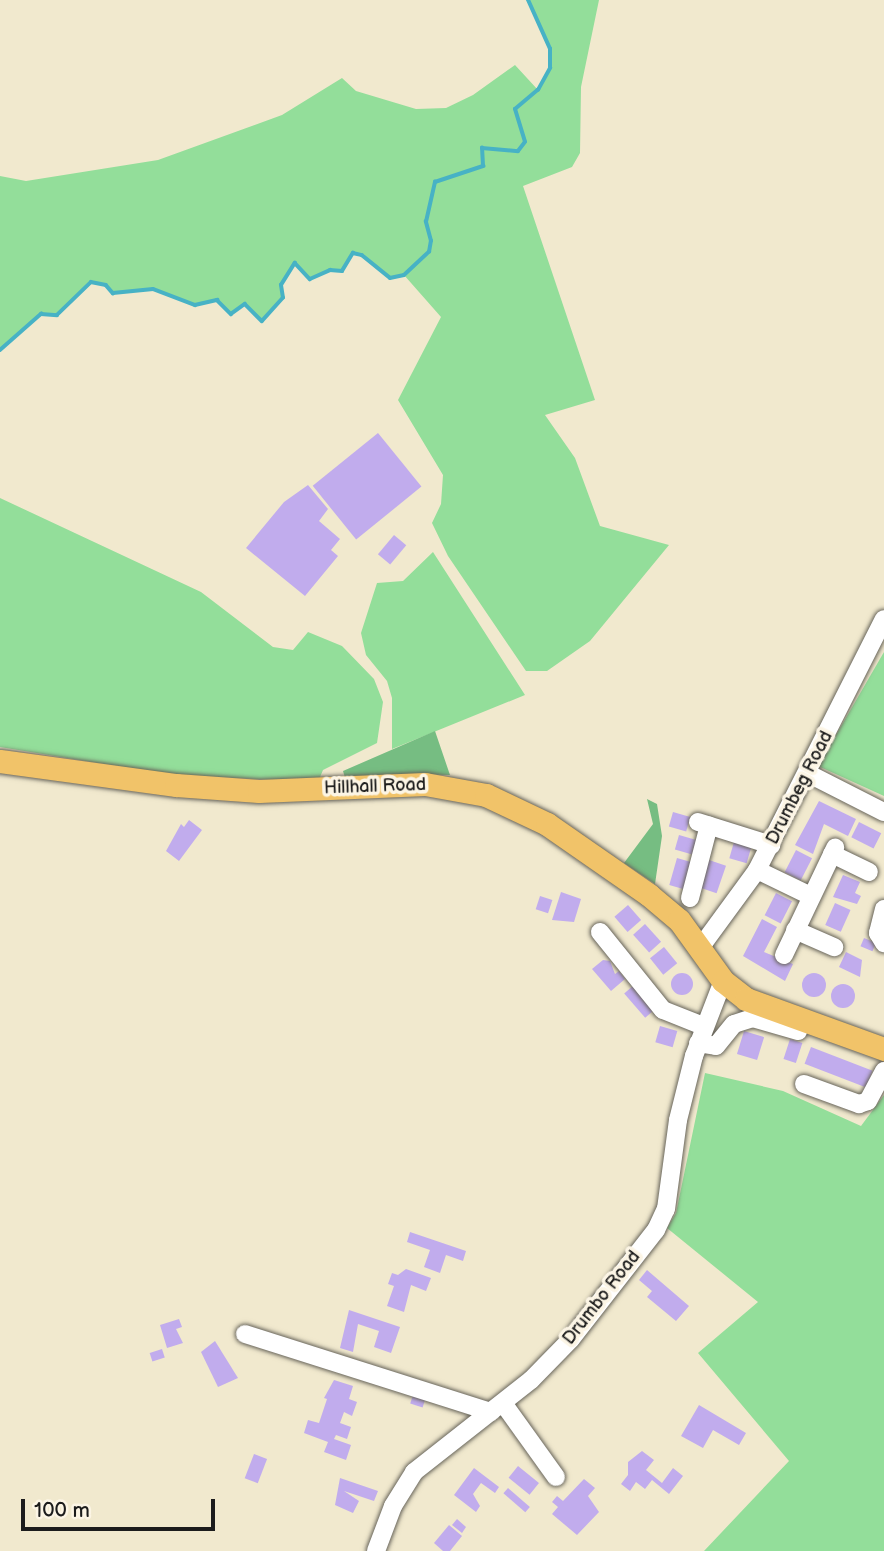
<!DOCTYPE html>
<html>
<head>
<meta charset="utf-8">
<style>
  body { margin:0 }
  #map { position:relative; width:884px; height:1551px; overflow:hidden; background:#f1e9ce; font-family:"Balsamiq Sans",sans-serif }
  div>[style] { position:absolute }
  .green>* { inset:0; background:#93de9a }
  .forest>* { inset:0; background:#76bd82 }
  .stream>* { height:3.5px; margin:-1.75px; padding:0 1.75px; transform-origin:1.75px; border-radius:1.75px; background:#47b2c5 }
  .building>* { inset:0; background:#c1aced; transform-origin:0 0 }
  .round { border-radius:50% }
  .roads { filter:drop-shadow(0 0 2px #67645a) drop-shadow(0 0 2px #67645a) }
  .minor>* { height:18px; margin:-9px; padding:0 9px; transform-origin:9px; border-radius:9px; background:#fff }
  .major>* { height:23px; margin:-11.5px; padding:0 11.5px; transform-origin:11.5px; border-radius:11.5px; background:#f1c369 }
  span { translate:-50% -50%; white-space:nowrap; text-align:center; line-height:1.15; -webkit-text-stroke:7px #fcf5e5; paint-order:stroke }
  .street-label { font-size:18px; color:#1c1c1c }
  .scale { position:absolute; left:21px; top:1499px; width:194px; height:32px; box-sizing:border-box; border:4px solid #1c1c1c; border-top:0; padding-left:9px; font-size:21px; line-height:24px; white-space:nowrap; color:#1c1c1c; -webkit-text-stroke:5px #fcf5e5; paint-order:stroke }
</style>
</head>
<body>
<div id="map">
  <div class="green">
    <i style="clip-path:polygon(528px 0,599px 0,581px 87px,580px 153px,572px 167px,523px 186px,595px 400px,545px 415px,575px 458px,600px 526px,669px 545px,590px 641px,547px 671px,526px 671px,448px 556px,432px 523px,441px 504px,443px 475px,398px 400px,441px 317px,404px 275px,390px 278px,362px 255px,353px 253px,342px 271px,330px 270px,310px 279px,295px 263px,281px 285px,283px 298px,262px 321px,245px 305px,231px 314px,217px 300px,195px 305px,153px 289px,113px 293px,106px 285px,91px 282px,57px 315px,41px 314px,0 350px,0 176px,26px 181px,158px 160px,282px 115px,342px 78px,356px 91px,416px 109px,446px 108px,473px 95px,515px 65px,538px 90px,550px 68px,550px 49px)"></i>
    <i style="clip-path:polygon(0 498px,201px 592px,273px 647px,293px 650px,308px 632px,342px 646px,374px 679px,383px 702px,377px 743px,323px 770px,318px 782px,171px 775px,0 747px)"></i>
    <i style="clip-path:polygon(433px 552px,525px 695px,392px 749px,392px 698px,387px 681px,366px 655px,361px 633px,377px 583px,403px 581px)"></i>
    <i style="clip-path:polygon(884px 652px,884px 796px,818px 766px)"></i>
    <i style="clip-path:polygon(705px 1073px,783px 1091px,861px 1126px,884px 1095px,884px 1551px,704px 1551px,789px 1461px,698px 1353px,758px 1302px,667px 1228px,676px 1213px)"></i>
  </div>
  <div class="forest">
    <i style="clip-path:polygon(435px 731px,450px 775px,392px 774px,346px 781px,343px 771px)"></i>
    <i style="clip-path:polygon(647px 799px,657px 804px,662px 836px,655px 884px,624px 863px,653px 824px)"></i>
  </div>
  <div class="stream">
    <i style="left:0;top:350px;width:55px;rotate:-41.3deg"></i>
    <i style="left:41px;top:314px;width:16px;rotate:4deg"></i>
    <i style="left:57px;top:315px;width:47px;rotate:-44.1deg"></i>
    <i style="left:91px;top:282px;width:15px;rotate:11deg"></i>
    <i style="left:106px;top:285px;width:11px;rotate:49deg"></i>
    <i style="left:113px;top:293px;width:40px;rotate:-5.7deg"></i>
    <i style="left:153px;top:289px;width:45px;rotate:20.9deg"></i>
    <i style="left:195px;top:305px;width:23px;rotate:-13deg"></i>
    <i style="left:217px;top:300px;width:20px;rotate:45deg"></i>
    <i style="left:231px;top:314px;width:17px;rotate:-36deg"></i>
    <i style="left:245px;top:304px;width:24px;rotate:45deg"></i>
    <i style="left:262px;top:321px;width:31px;rotate:-48deg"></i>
    <i style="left:283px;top:298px;width:13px;rotate:-99deg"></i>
    <i style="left:281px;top:285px;width:26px;rotate:-58deg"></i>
    <i style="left:295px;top:263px;width:22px;rotate:47deg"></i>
    <i style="left:310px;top:279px;width:22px;rotate:-24deg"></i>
    <i style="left:330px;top:270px;width:12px;rotate:5deg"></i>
    <i style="left:342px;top:271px;width:21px;rotate:-59deg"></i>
    <i style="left:353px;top:253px;width:9px;rotate:13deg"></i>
    <i style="left:362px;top:255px;width:36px;rotate:39deg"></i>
    <i style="left:390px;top:278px;width:14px;rotate:-12deg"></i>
    <i style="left:404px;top:275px;width:34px;rotate:-43deg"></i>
    <i style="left:429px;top:252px;width:11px;rotate:-80deg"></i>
    <i style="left:431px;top:241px;width:20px;rotate:-105deg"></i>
    <i style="left:426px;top:222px;width:41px;rotate:-77.3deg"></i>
    <i style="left:435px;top:182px;width:51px;rotate:-18.4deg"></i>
    <i style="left:483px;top:166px;width:18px;rotate:-93deg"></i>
    <i style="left:482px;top:148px;width:36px;rotate:5deg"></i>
    <i style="left:518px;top:151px;width:11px;rotate:-52deg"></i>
    <i style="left:525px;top:142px;width:34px;rotate:-107deg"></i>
    <i style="left:515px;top:109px;width:30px;rotate:-40deg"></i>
    <i style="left:538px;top:90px;width:25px;rotate:-61deg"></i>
    <i style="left:550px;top:68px;width:19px;rotate:-90deg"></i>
    <i style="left:550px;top:49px;width:54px;rotate:-114.2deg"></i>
  </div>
  <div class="building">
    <i style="left:378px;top:433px;width:69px;height:84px;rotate:51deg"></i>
    <i style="clip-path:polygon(308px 485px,328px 509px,319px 521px,340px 539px,331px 550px,338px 556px,305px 596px,246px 548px,284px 502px)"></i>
    <i style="left:394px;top:535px;width:16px;height:25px;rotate:40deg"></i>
    <i style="clip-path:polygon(819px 801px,856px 819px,848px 836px,824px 824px,813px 854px,795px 845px)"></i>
    <i style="left:673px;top:812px;width:18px;height:15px;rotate:16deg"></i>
    <i style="clip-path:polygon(189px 820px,202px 830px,179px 861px,166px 851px,181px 824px,184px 827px)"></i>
    <i style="left:859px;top:822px;width:25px;height:17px;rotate:27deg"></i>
    <i style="left:679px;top:835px;width:18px;height:15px;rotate:16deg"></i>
    <i style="left:734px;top:842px;width:18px;height:17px;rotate:16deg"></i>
    <i style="left:796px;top:850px;width:18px;height:25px;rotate:27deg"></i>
    <i style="left:677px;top:858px;width:18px;height:28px;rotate:16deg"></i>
    <i style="left:709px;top:860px;width:18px;height:29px;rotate:19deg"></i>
    <i style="clip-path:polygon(843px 875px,860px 882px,855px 893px,861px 896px,857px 904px,833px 897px)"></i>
    <i style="clip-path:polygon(561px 892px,581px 899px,574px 922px,552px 920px)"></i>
    <i style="left:776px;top:893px;width:18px;height:25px;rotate:27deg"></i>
    <i style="left:540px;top:896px;width:13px;height:14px;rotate:18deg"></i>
    <i style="left:835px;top:903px;width:17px;height:24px;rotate:24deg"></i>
    <i style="left:628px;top:905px;width:20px;height:18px;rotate:49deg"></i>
    <i style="clip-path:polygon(762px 919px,777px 927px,764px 952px,793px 964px,785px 981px,743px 956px)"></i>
    <i style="left:645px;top:924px;width:24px;height:16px;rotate:48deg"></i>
    <i style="left:864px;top:938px;width:13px;height:9px;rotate:23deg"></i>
    <i style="left:664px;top:947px;width:21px;height:18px;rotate:51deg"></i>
    <i style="clip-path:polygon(846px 952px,862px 960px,860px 977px,839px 967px)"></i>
    <i style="clip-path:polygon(603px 960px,610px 961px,615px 974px,619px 971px,625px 979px,611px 991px,592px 969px)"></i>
    <i class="round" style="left:802px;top:973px;width:24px;height:24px"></i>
    <i class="round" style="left:671px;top:973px;width:22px;height:22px"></i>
    <i class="round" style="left:831px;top:984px;width:24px;height:24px"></i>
    <i style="left:634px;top:985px;width:32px;height:13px;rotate:49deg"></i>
    <i style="left:660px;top:1026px;width:18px;height:17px;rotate:16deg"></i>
    <i style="left:744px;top:1031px;width:21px;height:24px;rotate:17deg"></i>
    <i style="left:790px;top:1039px;width:13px;height:21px;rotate:18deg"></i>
    <i style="left:811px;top:1047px;width:66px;height:18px;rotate:21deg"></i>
    <i style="clip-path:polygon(410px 1232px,466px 1251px,463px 1261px,446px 1255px,440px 1273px,424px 1267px,430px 1250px,407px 1242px)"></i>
    <i style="clip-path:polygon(406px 1269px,431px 1278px,426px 1291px,411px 1285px,404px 1312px,387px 1306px,394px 1286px,388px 1284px,392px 1273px,398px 1275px)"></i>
    <i style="clip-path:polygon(647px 1270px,689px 1306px,676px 1321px,647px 1297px,652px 1291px,639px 1280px)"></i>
    <i style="clip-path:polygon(349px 1310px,400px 1327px,391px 1353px,374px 1347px,379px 1331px,358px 1324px,353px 1352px,340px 1348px)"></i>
    <i style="clip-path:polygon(179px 1319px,182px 1327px,176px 1329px,183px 1343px,167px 1348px,160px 1325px)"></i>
    <i style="clip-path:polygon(215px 1341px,238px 1378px,218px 1387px,201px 1352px)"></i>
    <i style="left:162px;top:1349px;width:9px;height:13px;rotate:72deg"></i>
    <i style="clip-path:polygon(334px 1380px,353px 1386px,349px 1399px,357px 1402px,352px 1416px,344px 1412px,340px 1423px,351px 1427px,347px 1439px,336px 1435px,334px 1439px,351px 1445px,346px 1460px,324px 1452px,328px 1442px,304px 1433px,308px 1420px,319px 1423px,327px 1399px,324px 1398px)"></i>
    <i style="left:413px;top:1395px;width:13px;height:9px;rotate:18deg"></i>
    <i style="clip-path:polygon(699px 1405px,746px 1433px,739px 1445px,713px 1430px,703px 1448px,681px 1436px)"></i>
    <i style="clip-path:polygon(642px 1451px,654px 1460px,646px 1470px,662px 1483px,673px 1468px,683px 1476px,669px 1494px,652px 1480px,645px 1489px,636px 1482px,630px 1491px,621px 1484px,628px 1475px,628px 1462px)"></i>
    <i style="left:254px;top:1454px;width:14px;height:26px;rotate:21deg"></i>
    <i style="left:518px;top:1466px;width:27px;height:15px;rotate:39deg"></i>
    <i style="clip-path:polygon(474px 1468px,499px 1487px,495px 1493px,481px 1483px,473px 1494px,480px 1506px,476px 1512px,454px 1495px)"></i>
    <i style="clip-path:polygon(340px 1478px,378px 1491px,374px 1501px,344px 1491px,359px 1501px,353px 1513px,335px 1505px)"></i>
    <i style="clip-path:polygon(584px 1479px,595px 1488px,588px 1496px,599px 1512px,577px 1535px,552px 1514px,558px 1507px,552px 1502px,557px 1496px,563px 1501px)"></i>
    <i style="left:508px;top:1488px;width:29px;height:7px;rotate:41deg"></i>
    <i style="clip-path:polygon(457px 1519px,466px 1527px,462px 1533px,452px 1525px)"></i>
    <i style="clip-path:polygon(449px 1525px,462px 1536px,450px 1551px,443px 1551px,434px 1543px)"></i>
  </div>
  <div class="roads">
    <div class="minor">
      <i style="left:807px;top:773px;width:86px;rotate:26.9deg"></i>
      <i style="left:698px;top:822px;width:77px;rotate:17.5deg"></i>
      <i style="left:832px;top:854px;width:41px;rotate:25.9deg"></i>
      <i style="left:757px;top:870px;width:60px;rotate:25.7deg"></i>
      <i style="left:690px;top:898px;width:75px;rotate:-75.4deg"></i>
      <i style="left:884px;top:909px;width:25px;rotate:104deg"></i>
      <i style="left:878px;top:933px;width:12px;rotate:59deg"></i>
      <i style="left:795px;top:930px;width:43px;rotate:23.6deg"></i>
      <i style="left:600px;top:932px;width:100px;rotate:51.1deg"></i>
      <i style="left:663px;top:1010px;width:43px;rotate:21.8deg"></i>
      <i style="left:700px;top:948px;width:97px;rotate:-53.8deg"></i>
      <i style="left:757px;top:870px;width:281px;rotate:-63.2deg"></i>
      <i style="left:784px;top:955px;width:119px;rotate:-64.5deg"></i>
      <i style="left:698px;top:1043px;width:18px;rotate:9deg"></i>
      <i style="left:716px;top:1046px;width:28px;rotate:-51deg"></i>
      <i style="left:734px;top:1024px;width:20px;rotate:-18deg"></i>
      <i style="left:753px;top:1018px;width:47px;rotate:16.1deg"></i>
      <i style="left:804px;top:1084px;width:59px;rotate:20deg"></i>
      <i style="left:859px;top:1104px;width:9px;rotate:-18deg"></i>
      <i style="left:868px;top:1101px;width:34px;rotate:-62deg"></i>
      <i style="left:245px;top:1334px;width:258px;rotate:17.6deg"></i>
      <i style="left:503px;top:1403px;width:91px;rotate:54.4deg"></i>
      <i style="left:376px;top:1551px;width:48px;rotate:-69.3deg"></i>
      <i style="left:393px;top:1506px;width:40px;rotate:-58deg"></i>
      <i style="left:414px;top:1472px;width:149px;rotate:-38.2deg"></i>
      <i style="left:531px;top:1380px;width:57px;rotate:-45.7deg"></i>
      <i style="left:571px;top:1339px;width:138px;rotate:-52.1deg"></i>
      <i style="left:656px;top:1230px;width:23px;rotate:-65deg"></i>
      <i style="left:666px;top:1209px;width:90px;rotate:-82.3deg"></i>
      <i style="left:678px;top:1120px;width:66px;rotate:-76deg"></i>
      <i style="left:694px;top:1056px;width:80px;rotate:-68.9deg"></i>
    </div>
    <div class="major">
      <i style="left:0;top:761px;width:178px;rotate:7.8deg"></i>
      <i style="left:176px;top:785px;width:83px;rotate:4.1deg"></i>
      <i style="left:259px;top:791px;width:166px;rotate:-2.4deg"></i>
      <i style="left:425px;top:784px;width:62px;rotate:10.2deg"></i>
      <i style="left:486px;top:795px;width:68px;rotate:25.4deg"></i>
      <i style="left:547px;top:824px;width:124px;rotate:34.8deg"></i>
      <i style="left:649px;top:895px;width:39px;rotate:40deg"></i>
      <i style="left:679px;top:920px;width:75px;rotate:54.2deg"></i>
      <i style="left:723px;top:981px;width:29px;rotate:38deg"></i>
      <i style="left:746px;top:999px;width:147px;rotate:19.9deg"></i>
    </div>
  </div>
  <div class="street-label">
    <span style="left:375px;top:787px;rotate:-2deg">Hillhall Road</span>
    <span style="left:800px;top:788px;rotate:-63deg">Drumbeg Road</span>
    <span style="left:602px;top:1298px;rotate:-52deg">Drumbo Road</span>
  </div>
  <div class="scale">100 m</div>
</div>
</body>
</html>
